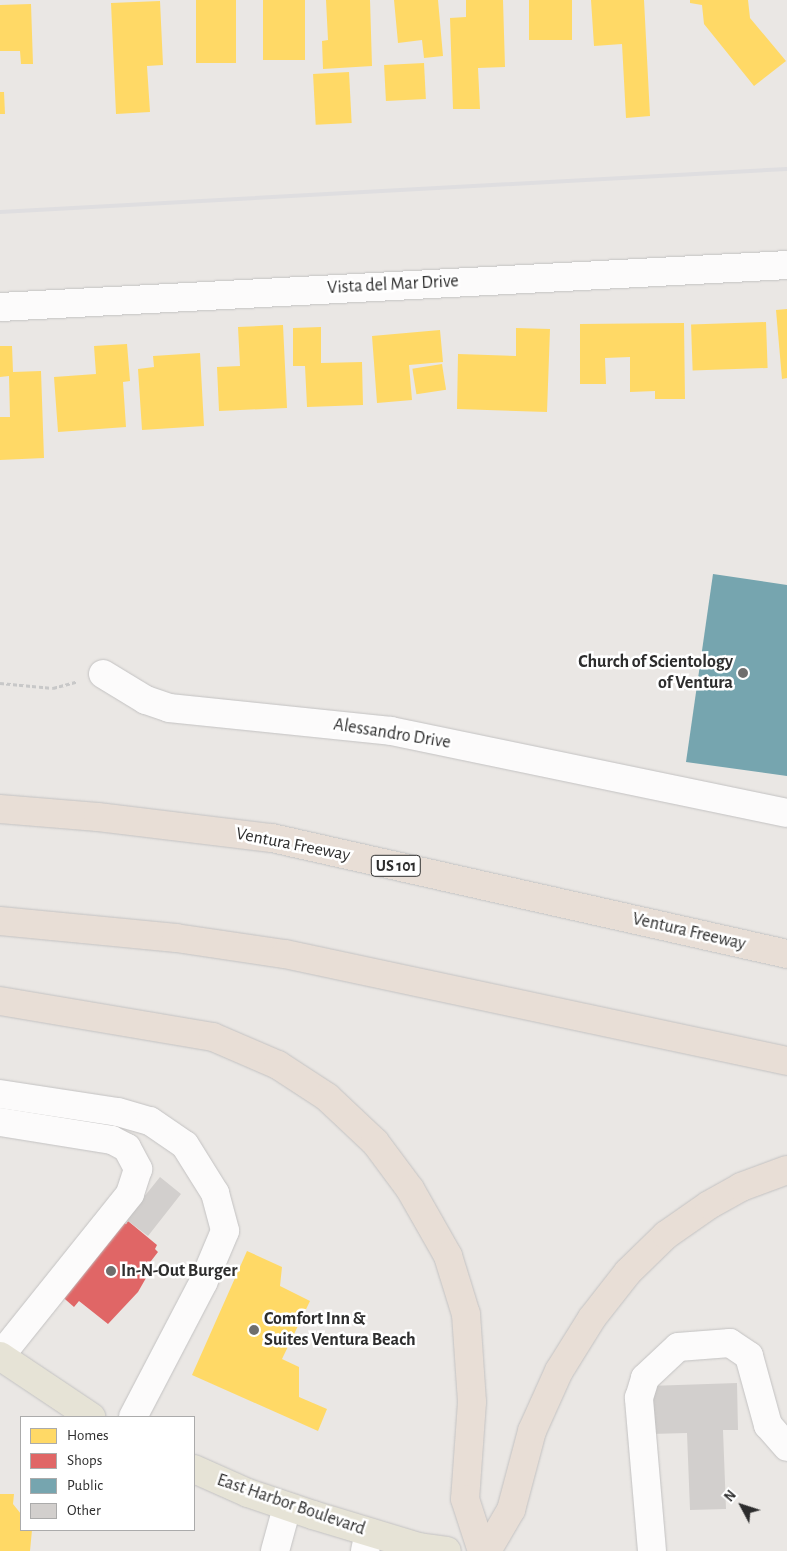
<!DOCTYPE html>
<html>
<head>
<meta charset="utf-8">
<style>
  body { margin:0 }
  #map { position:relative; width:787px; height:1551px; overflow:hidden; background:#eae7e4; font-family:"Alegreya Sans",sans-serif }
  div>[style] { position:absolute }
  .homes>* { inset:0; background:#ffd966; transform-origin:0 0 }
  .shops>* { inset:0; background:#e06666 }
  .public>* { inset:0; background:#76a5af }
  .building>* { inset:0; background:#d2cfcd }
  .path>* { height:3px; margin-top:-1.5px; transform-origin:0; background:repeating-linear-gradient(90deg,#c8c8c8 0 4px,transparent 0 6.5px) }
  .roads { filter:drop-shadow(0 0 1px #c3c2c2) drop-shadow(0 0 1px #c3c2c2) }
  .minor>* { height:28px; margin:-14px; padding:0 14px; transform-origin:14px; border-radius:14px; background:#fcfbfb }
  .major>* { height:28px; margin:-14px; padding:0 14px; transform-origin:14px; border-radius:14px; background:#e6e3d6 }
  .highway>* { height:28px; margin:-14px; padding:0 14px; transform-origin:14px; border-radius:14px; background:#e8ded6 }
  .rail>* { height:4px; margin:-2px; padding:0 2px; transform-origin:2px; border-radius:2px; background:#dfdee0 }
  .dots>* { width:14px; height:14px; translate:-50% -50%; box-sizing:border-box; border:2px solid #fff; border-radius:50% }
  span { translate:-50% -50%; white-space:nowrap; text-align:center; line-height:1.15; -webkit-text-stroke:5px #fff; paint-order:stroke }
  .shield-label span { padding:1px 4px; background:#fff; border:1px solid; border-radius:4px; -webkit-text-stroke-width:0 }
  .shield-label { font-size:16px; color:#2d2d2d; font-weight:700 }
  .street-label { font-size:18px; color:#2d2d2d }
  .poi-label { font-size:18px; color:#2d2d2d; font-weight:700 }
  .right { translate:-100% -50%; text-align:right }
  .left { translate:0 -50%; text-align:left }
  .legend { position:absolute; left:20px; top:1416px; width:175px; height:115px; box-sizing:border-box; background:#fff; border:1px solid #ababab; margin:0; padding:6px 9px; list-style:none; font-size:15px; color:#2d2d2d }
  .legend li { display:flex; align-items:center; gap:10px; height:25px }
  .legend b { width:25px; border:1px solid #ababab }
  .north { position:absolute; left:717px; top:1481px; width:50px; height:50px; -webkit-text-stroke:4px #fff; paint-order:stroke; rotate:310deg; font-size:14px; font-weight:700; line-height:20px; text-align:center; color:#2d2d2d }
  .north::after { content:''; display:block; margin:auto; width:18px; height:22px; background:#2d2d2d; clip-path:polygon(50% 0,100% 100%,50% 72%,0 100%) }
</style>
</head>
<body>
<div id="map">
  <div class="homes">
    <i style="left:196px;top:0;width:40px;height:63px"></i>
    <i style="left:263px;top:0;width:42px;height:60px"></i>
    <i style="clip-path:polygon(326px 0,370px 0,372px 66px,323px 69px,322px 41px,328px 40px)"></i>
    <i style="clip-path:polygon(394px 0,438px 0,443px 56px,424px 58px,422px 40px,398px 43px)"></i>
    <i style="clip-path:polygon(466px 0,503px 0,505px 67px,478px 68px,480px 109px,453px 109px,450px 18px,466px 17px)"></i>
    <i style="left:529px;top:0;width:43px;height:40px"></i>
    <i style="clip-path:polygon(591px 0,644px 0,650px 116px,626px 118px,622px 44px,594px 46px)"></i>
    <i style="clip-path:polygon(690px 0,748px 0,750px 18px,786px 61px,754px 86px,704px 24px,702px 5px,690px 3px)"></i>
    <i style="clip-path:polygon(160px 1px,163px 65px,147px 66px,150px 112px,116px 114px,111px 3px)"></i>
    <i style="clip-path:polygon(31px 4px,33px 64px,21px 64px,20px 51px,0 51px,0 5px)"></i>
    <i style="left:424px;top:63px;width:36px;height:40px;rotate:87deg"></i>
    <i style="left:349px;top:72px;width:51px;height:36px;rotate:87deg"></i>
    <i style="clip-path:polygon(0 92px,4px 92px,5px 114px,0 114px)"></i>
    <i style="clip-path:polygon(787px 309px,787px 378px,782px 379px,776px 310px)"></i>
    <i style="left:766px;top:322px;width:46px;height:75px;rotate:88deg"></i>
    <i style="clip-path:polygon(684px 323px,685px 399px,655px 399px,655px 391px,630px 392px,630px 357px,605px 358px,606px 384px,580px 384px,580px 324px)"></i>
    <i style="clip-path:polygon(283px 325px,287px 408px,219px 411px,217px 367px,240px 366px,238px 327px)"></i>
    <i style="clip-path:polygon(321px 327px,321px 363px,362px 362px,363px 405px,307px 407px,305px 366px,293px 366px,293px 328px)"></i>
    <i style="clip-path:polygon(516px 328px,550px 329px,547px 412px,457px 409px,458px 354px,516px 356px)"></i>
    <i style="clip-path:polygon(440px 330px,443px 362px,409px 365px,412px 400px,377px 403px,372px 336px)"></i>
    <i style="clip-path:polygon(127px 344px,130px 381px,123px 382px,126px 427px,58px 432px,54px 377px,96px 374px,94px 346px)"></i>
    <i style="clip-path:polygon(0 346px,12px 346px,13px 372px,41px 371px,44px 458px,0 460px,0 417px,10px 417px,9px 376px,0 377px)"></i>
    <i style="clip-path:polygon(200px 353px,204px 426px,142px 430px,138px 369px,154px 367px,153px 356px)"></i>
    <i style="left:442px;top:364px;width:26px;height:30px;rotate:81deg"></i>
    <i style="clip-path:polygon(247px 1251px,282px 1267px,280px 1286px,310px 1301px,282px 1359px,299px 1367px,299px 1397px,327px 1409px,318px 1431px,192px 1375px)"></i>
    <i style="clip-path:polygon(0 1494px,14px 1494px,13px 1504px,21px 1514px,21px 1530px,32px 1530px,30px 1551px,0 1551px)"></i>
  </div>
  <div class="shops">
    <i style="clip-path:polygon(118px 1218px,126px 1224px,128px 1221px,157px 1245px,155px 1249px,158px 1252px,141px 1274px,146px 1278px,138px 1292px,108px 1324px,79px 1301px,74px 1307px,58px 1293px)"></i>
  </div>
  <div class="public">
    <i style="clip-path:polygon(713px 574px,787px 585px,787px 776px,686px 762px)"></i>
  </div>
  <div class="building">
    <i style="clip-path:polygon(160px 1177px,181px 1194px,148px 1236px,128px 1221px,126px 1224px,118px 1218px,109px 1229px,94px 1216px,107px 1201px,127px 1218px)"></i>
    <i style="clip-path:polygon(737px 1383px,738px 1430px,723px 1430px,726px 1509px,690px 1510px,687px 1433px,651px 1434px,649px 1386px)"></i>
  </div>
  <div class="path">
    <i style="left:0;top:683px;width:53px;rotate:5.4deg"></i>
    <i style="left:53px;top:688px;width:24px;rotate:-15deg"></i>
  </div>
  <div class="roads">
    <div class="minor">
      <i style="left:0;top:307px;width:788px;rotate:-3.05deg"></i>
      <i style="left:103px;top:674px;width:50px;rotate:31.2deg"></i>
      <i style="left:146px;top:700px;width:24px;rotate:19deg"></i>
      <i style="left:169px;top:708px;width:223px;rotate:5.9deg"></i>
      <i style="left:391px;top:731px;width:404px;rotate:11.7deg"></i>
      <i style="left:0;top:1094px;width:119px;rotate:8.7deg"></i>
      <i style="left:118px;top:1112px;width:33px;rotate:16deg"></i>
      <i style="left:150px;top:1121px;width:42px;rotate:34.4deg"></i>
      <i style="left:185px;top:1145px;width:57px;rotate:58deg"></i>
      <i style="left:215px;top:1193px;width:39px;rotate:75deg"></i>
      <i style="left:225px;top:1231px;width:56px;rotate:112.9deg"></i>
      <i style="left:203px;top:1283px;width:151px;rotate:117.6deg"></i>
      <i style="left:0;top:1122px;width:113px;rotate:9.1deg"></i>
      <i style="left:112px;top:1140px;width:17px;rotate:28deg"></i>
      <i style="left:127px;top:1148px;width:24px;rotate:62deg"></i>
      <i style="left:138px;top:1169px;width:26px;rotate:108deg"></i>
      <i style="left:130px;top:1194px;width:208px;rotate:128.7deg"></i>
      <i style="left:275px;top:1551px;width:46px;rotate:-74.7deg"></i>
      <i style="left:365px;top:1551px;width:19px;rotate:-78deg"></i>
      <i style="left:652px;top:1551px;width:154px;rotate:-94.9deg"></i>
      <i style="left:639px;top:1398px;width:21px;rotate:-73deg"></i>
      <i style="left:645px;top:1378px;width:45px;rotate:-43.2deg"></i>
      <i style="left:678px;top:1347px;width:52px;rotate:-4.4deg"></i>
      <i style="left:730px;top:1343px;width:23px;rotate:34deg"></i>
      <i style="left:749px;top:1356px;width:72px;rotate:74.6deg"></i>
      <i style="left:768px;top:1425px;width:29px;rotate:49deg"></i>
    </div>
    <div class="major">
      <i style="left:0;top:1356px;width:110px;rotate:33.8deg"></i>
      <i style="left:194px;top:1469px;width:59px;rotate:24deg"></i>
      <i style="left:248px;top:1493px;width:69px;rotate:18.7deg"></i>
      <i style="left:313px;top:1515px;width:111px;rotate:16.8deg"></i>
      <i style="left:419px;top:1547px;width:28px;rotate:8deg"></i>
    </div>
    <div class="highway">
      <i style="left:0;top:809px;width:98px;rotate:4.7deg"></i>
      <i style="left:98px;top:817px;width:175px;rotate:6.9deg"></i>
      <i style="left:272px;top:838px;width:528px;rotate:12.69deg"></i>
      <i style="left:0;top:921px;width:177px;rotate:5.5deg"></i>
      <i style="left:176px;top:938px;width:110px;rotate:8.4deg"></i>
      <i style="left:285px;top:954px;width:513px;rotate:12.03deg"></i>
      <i style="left:0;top:1001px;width:216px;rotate:9.6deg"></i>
      <i style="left:213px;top:1037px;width:71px;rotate:23.3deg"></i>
      <i style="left:278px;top:1065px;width:59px;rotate:33.1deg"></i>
      <i style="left:327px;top:1097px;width:66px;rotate:43.2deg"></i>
      <i style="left:375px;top:1142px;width:59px;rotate:53.3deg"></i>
      <i style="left:410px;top:1189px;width:77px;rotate:60.4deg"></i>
      <i style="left:448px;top:1256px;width:61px;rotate:72.8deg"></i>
      <i style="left:466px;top:1314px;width:88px;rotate:86.1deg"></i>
      <i style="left:472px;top:1402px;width:97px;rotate:94.1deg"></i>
      <i style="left:465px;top:1499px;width:55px;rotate:71.9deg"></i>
      <i style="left:487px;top:1551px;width:48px;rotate:-59.7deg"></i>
      <i style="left:511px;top:1510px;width:82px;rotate:-75.1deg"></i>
      <i style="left:532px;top:1431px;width:66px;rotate:-65.8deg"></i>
      <i style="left:559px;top:1371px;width:62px;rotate:-58.1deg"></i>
      <i style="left:592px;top:1318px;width:58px;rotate:-52deg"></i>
      <i style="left:628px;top:1272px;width:53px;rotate:-44.2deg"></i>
      <i style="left:666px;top:1235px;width:52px;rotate:-34.9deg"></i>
      <i style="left:709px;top:1205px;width:37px;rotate:-29deg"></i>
      <i style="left:741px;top:1187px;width:49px;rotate:-20.3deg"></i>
    </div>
  </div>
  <div class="rail">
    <i style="left:0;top:212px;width:788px;rotate:-3.13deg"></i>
  </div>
  <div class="dots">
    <i style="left:743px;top:673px;background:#6f6e6d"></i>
    <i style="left:111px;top:1271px;background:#6f6e6d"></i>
    <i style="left:254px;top:1330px;background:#6f6e6d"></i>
  </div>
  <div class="shield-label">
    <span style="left:396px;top:866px">US 101</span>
  </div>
  <div class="street-label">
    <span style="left:393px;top:285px;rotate:-3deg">Vista del Mar Drive</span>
    <span style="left:392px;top:734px;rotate:9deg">Alessandro Drive</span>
    <span style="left:293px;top:845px;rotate:11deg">Ventura Freeway</span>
    <span style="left:689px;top:932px;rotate:13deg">Ventura Freeway</span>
    <span style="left:291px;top:1505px;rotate:19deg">East Harbor Boulevard</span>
  </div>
  <div class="poi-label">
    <span class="right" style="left:733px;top:673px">Church of Scientology<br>of Ventura</span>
    <span class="left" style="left:121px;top:1271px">In-N-Out Burger</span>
    <span class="left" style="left:264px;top:1330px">Comfort Inn &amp;<br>Suites Ventura Beach</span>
  </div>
  <ul class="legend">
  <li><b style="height:14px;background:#ffd966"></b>Homes</li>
  <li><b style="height:14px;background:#e06666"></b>Shops</li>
  <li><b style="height:14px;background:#76a5af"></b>Public</li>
  <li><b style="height:14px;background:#d2cfcd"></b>Other</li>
  </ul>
  <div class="north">N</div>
</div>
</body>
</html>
